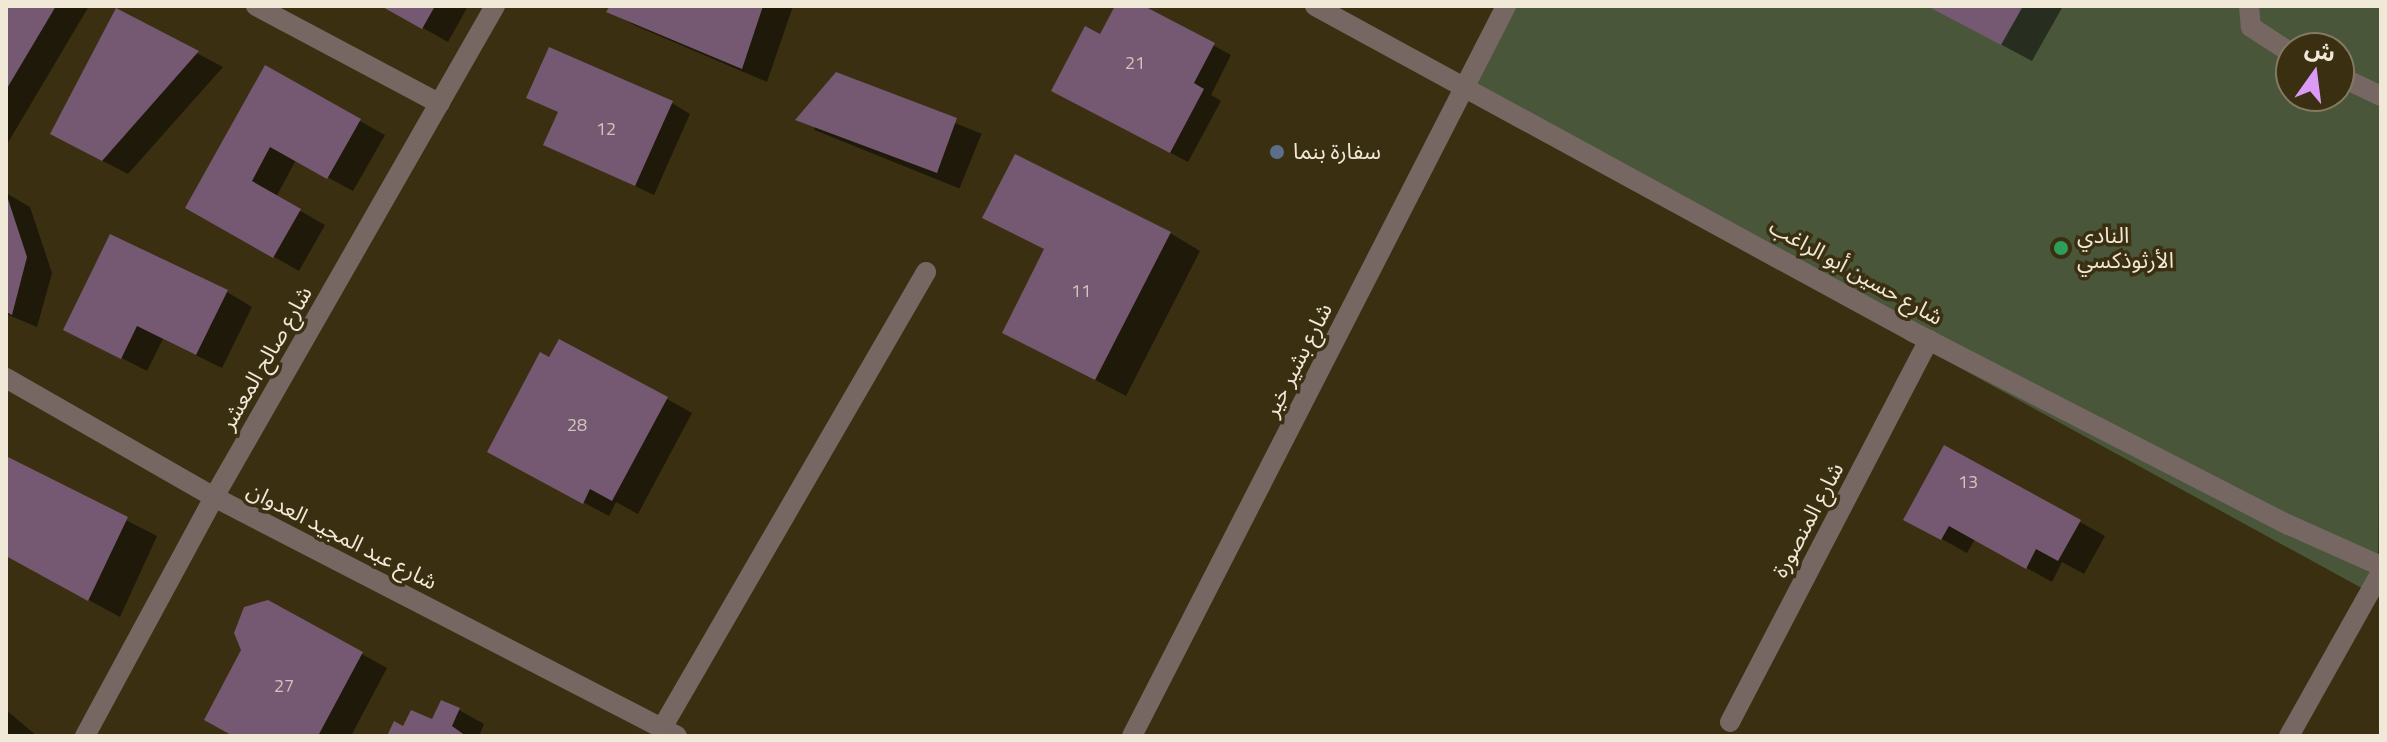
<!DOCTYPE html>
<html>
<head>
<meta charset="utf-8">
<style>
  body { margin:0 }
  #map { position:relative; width:2387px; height:742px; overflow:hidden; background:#3b2f12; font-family:"Titillium Web","Noto Sans Arabic",sans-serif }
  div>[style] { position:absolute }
  .green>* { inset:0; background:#4a563a }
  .shadow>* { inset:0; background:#0007; transform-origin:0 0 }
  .building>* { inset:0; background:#755871 }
  .lane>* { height:20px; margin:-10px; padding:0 10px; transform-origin:10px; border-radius:10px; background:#776763 }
  .street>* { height:20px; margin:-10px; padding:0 10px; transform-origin:10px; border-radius:10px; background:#776763 }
  .dots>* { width:22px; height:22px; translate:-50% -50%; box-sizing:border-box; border:4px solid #3b2f12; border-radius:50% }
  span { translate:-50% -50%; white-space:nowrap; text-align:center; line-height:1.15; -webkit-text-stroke:7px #3b2f12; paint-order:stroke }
  .number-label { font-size:18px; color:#d1c5be }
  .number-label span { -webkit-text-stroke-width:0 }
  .poi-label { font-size:22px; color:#f0e9d8 }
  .left { translate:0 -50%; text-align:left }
  .street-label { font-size:22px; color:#f0e9d8 }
  .frame { position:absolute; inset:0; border:8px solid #f0e9d8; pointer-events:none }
  .north { position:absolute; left:2275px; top:32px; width:80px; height:80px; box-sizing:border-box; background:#3b2f12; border:2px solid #837961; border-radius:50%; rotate:14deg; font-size:22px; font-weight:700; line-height:32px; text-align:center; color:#f0e9d8 }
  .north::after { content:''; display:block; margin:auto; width:28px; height:36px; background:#da9af6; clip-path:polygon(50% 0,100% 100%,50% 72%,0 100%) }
</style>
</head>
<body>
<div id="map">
  <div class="green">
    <i style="clip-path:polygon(evenodd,1516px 6px,2381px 6px,2378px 597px,1469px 99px,1516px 6px,2291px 48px,2339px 48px,2339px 96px,2291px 96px,2291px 48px)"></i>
  </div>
  <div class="shadow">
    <i style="clip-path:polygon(6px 6px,89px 6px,6px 146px)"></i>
    <i style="clip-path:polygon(384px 6px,468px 6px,448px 42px)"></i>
    <i style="clip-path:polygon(612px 6px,793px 6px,767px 82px,634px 25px,609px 11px)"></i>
    <i style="clip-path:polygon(1117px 6px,1140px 6px,1231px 55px,1211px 95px,1221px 101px,1188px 162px,1071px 101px)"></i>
    <i style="clip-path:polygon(1929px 6px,2063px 6px,2032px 61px)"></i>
    <i style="clip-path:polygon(117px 11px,223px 67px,128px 174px,78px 148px)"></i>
    <i style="clip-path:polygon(265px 68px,385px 135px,353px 191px,296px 160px,276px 197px,325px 225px,299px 271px,187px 207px)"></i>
    <i style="left:836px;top:75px;width:157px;height:59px;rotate:22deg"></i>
    <i style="clip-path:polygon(529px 98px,672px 103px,690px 114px,654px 195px,546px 144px,560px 113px)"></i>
    <i style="clip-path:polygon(6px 193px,30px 207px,52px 273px,37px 327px,6px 314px)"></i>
    <i style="clip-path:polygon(985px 217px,1170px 233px,1200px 251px,1126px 396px,1004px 332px,1046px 250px)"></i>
    <i style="clip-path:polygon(227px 292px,252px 307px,222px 368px,163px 339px,147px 371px,65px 329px)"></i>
    <i style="clip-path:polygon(667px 399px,692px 413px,638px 514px,616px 502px,609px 516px,515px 466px)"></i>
    <i style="clip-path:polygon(6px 459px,157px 536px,120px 617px,6px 555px)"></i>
    <i style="clip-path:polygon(1906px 519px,2080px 522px,2105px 536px,2084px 574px,2062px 562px,2052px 582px,1975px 539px,1967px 553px)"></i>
    <i style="clip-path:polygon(268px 602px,387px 668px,351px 736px,235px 736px)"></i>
    <i style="clip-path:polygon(6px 710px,37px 736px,6px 736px)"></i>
    <i style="clip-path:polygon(459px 710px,484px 724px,479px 736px,389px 736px)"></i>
  </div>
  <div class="building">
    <i style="clip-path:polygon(6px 6px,56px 6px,6px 90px)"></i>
    <i style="clip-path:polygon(381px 6px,435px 6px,422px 29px)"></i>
    <i style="clip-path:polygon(610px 6px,763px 6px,742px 69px,606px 12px)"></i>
    <i style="clip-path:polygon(1115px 6px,1144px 6px,1215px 43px,1194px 83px,1204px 89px,1170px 153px,1051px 91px,1085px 26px,1100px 34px)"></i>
    <i style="clip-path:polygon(1927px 6px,2023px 6px,2001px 45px)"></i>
    <i style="clip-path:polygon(116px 8px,199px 51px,102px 161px,50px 134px)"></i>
    <i style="clip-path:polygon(549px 47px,673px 101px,635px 186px,543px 145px,558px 112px,526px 98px)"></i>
    <i style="clip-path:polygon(265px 65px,361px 119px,327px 179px,270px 147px,252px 181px,301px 209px,273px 258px,185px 208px)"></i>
    <i style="clip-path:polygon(836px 72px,957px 118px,937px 173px,795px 120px)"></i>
    <i style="clip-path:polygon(1015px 154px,1171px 232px,1095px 380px,1002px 333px,1044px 249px,982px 218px)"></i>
    <i style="clip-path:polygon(7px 196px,27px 257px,12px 315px,6px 312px)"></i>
    <i style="clip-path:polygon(110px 234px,228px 290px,196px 355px,137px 326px,121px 359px,63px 330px)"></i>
    <i style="clip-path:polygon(559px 339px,668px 397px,612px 501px,590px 489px,583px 504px,487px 452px,540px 352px,549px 357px)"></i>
    <i style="clip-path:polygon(1944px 445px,2081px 520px,2058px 561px,2036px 549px,2026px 569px,1949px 526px,1941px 540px,1903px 520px)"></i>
    <i style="clip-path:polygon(6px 456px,128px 517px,88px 601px,6px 556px)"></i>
    <i style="clip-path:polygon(268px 600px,363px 652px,318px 736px,233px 736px,204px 720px,241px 650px,234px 633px,244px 607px)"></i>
    <i style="clip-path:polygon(441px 700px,460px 708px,452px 726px,466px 736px,387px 736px,394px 721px,403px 726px,411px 710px,432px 719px)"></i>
  </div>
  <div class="lane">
    <i style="left:2249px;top:6px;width:21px;rotate:85deg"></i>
    <i style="left:2251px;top:27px;width:48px;rotate:33deg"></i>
    <i style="left:2339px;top:76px;width:47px;rotate:25.5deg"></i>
  </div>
  <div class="street">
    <i style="left:256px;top:6px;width:208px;rotate:28deg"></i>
    <i style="left:1315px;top:6px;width:679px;rotate:28.6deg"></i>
    <i style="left:1911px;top:331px;width:425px;rotate:27.2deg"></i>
    <i style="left:2289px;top:525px;width:101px;rotate:24deg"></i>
    <i style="left:6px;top:378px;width:240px;rotate:29.8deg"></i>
    <i style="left:214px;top:497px;width:521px;rotate:27.3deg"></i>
    <i style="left:1730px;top:722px;width:431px;rotate:-62.5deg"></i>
    <i style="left:662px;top:728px;width:527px;rotate:-59.93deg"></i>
    <i style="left:85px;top:736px;width:272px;rotate:-61.6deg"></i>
    <i style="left:214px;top:497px;width:566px;rotate:-60.22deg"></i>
    <i style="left:1132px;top:736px;width:820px;rotate:-62.87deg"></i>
    <i style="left:2289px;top:736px;width:188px;rotate:-60.7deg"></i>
  </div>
  <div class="dots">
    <i style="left:1277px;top:152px;background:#5c6f8a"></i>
    <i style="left:2061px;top:248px;background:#2e9e5b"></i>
  </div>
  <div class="number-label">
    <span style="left:1135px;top:63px">21</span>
    <span style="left:606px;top:129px">12</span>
    <span style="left:1081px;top:291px">11</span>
    <span style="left:577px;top:425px">28</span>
    <span style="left:1968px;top:482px">13</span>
    <span style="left:284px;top:686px">27</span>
  </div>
  <div class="poi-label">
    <span class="left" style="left:1293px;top:152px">سفارة بنما</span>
    <span class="left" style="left:2077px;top:248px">النادي<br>الأرثوذكسي</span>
  </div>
  <div class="street-label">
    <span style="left:1856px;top:272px;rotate:29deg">شارع حسين أبو الراغب</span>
    <span style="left:266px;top:358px;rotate:-60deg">شارع صالح المعشر</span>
    <span style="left:1298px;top:360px;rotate:-63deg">شارع بشير خير</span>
    <span style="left:1808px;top:520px;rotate:-62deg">شارع المنصورة</span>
    <span style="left:342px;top:536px;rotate:27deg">شارع عبد المجيد العدوان</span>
  </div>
  <div class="frame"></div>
  <div class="north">ش</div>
</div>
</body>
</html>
